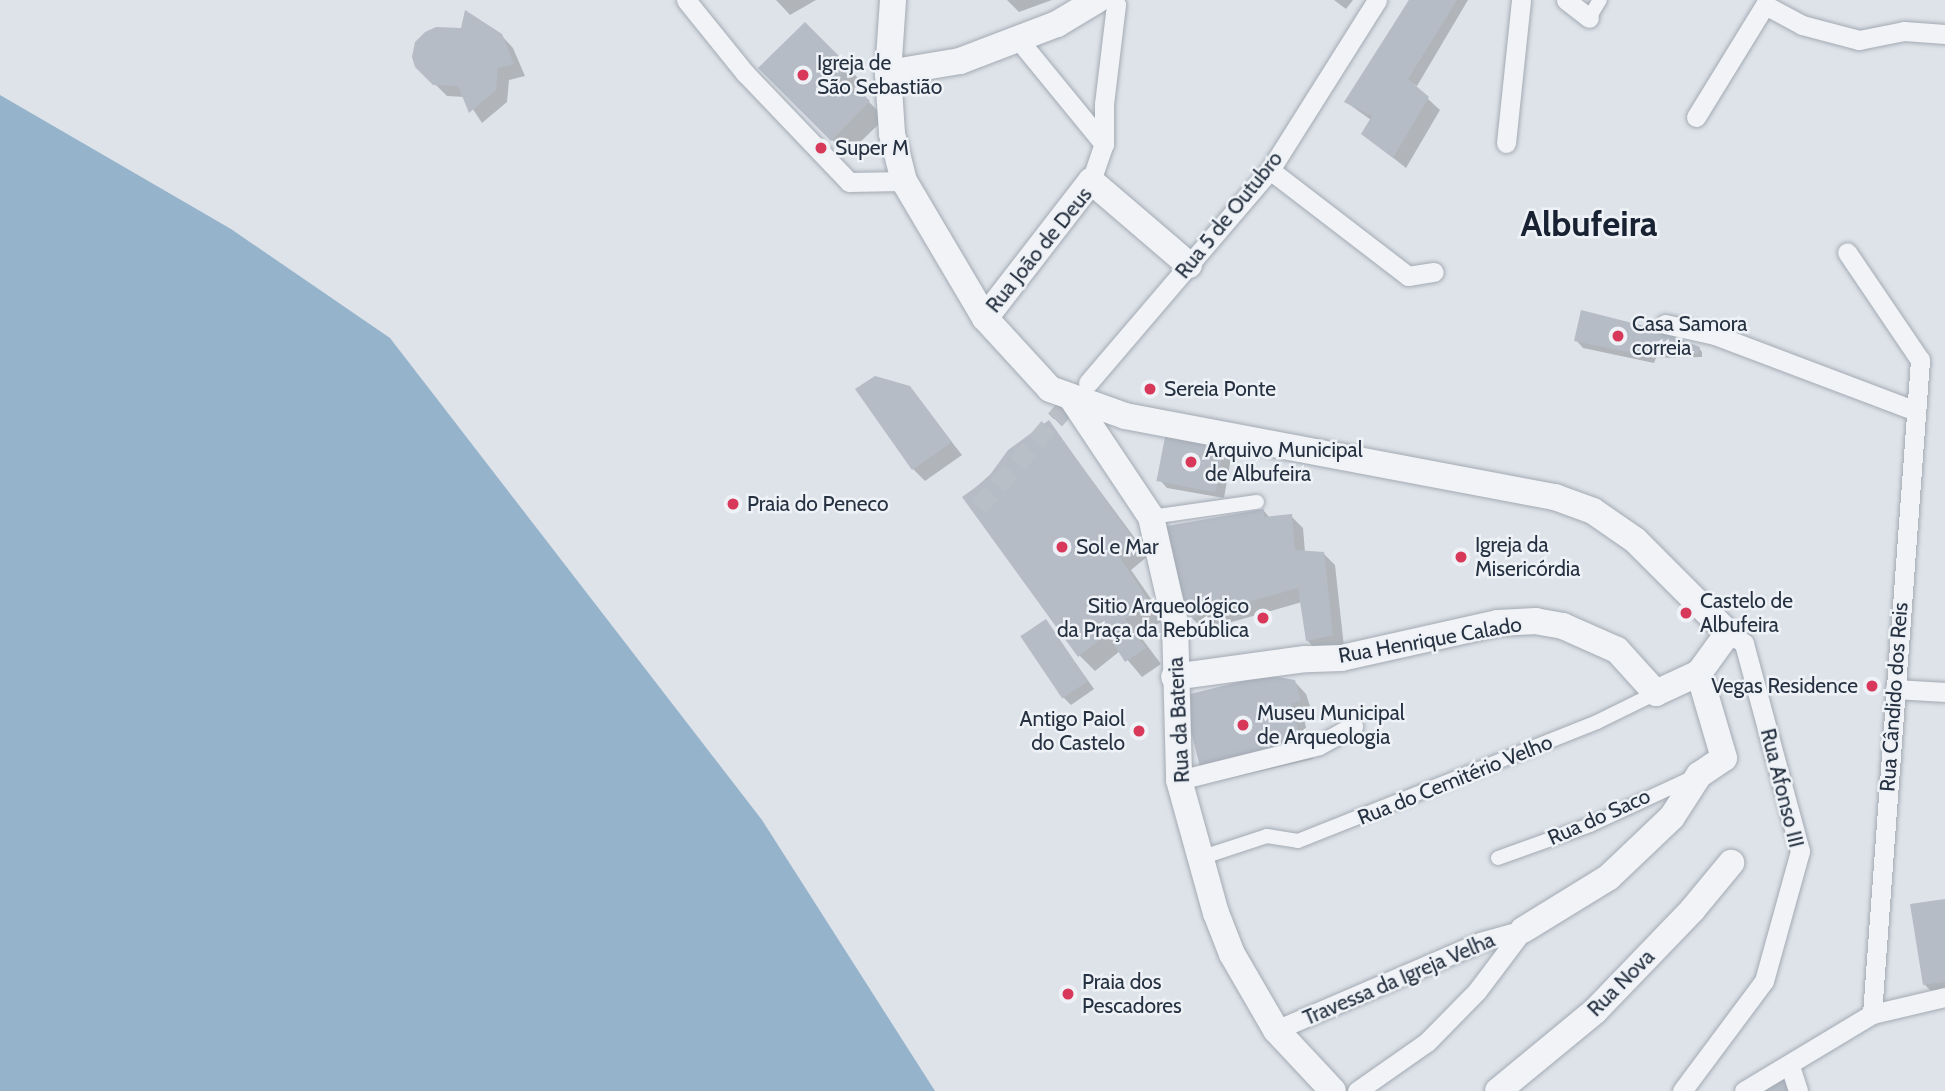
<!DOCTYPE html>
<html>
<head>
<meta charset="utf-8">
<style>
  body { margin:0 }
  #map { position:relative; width:1945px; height:1091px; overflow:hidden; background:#dee3e9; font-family:Cabin,sans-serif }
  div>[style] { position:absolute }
  .water>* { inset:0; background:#96b3cc }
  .shadow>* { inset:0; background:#0003 }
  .building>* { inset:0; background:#b5bcc6; transform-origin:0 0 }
  .pedestrian-tunnel>* { height:19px; margin-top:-9.5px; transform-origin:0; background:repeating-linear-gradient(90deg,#b9bfc7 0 19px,transparent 0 29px) }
  .roads { filter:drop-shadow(0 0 2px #a3aab3) drop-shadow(0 0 2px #a3aab3) }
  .service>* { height:14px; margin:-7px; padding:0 7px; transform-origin:7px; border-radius:7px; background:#f1f3f7 }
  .pedestrian>* { height:19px; margin:-9.5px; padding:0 9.5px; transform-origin:9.5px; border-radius:9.5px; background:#f1f3f7 }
  .minor>* { height:26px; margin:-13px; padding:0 13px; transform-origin:13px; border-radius:13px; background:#f1f3f7 }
  .dots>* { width:19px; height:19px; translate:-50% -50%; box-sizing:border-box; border:4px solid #eef2f6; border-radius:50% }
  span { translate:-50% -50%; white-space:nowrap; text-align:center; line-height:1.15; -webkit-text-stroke:5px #eef2f6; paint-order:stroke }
  .poi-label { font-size:21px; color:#263141 }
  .left { translate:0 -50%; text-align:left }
  .right { translate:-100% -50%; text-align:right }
  .street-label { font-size:21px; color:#263141 }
  .town-label { font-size:35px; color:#182232; font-weight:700 }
</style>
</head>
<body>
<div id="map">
  <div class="water">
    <i style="clip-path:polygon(0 95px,231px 229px,390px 338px,762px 820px,935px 1091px,0 1091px)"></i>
  </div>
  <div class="shadow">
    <i style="clip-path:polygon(776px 0,816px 0,790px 15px)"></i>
    <i style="clip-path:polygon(1007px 0,1052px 0,1019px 12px)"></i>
    <i style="clip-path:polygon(1334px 0,1353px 0,1346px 9px)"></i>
    <i style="clip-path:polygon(1409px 0,1468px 0,1417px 86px,1406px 79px,1440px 110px,1406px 168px,1363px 134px,1371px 120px,1346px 102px)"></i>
    <i style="clip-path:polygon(805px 25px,863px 83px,857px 90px,885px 118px,847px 155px,761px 68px)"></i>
    <i style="clip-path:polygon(501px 35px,513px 48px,525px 76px,509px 80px,507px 102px,482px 123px,465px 97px,447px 96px,417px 66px)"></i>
    <i style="clip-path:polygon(1576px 340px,1699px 348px,1702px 352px,1702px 357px,1656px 358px,1654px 363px,1583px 348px)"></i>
    <i style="clip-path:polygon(909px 388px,962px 455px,925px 481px,913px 469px)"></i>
    <i style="clip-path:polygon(1049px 422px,1148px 556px,1131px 570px,1165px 619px,1140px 636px,1161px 664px,1142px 677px,1120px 651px,1095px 671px,1080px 656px,965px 497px)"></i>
    <i style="clip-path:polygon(1224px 444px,1232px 452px,1224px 498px,1167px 488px,1160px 480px)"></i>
    <i style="clip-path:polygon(1264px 511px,1270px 518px,1291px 516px,1303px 528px,1305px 552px,1323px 553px,1335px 565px,1344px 647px,1319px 653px,1307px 640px,1302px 602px,1204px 630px,1192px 618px)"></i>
    <i style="clip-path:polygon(1046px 621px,1094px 689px,1071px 705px,1063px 697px)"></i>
    <i style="clip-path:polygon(1294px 681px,1306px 694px,1312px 712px,1303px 714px,1313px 759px,1214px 782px,1202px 770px)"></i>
    <i style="clip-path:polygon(1945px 900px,1945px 991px,1932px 992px,1924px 984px)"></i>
  </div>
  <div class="building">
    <i style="clip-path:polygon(1409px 0,1457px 0,1408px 79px,1429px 97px,1393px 158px,1361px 134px,1372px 116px,1344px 102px)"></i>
    <i style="clip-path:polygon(465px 10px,502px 34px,514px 64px,498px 68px,496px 90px,469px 113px,458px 86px,433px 85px,415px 67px,412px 57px,415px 42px,425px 32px,436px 27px,461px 28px)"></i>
    <i style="clip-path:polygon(805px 22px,849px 66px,833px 82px,848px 97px,857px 88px,870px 101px,831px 141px,758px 68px)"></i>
    <i style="clip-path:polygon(1581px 310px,1656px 329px,1700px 347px,1698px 354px,1647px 356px,1574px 341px)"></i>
    <i style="clip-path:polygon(875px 376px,910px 386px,952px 442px,912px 470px,855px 389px)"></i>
    <i style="clip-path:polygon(1049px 420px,1134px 540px,1117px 553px,1150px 603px,1125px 619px,1146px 648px,1125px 662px,1107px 634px,1078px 657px,962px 497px,987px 479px,1008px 450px)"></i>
    <i style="left:1166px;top:432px;width:60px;height:50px;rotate:11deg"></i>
    <i style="clip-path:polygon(1264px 509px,1264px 517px,1292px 514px,1295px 550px,1324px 552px,1333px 635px,1306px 641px,1298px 588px,1190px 618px,1161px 527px)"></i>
    <i style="left:1046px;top:619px;width:75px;height:31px;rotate:56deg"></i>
    <i style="clip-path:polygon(1267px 675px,1295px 680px,1301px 701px,1292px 703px,1302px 747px,1201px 771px,1182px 696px)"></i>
    <i style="clip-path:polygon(1945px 899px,1945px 982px,1923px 985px,1910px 904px)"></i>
    <i style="clip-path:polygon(1785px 1078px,1789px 1091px,1758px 1091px)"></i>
  </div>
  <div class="pedestrian-tunnel">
    <i style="left:979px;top:507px;width:154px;rotate:-49deg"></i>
  </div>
  <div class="roads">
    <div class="service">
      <i style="left:1589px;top:18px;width:21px;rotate:-59deg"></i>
      <i style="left:1151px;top:517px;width:107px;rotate:-8.1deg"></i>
      <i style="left:1203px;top:857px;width:67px;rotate:-18.2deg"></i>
      <i style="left:1267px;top:836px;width:31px;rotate:9deg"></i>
      <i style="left:1298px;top:841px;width:322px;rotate:-21.7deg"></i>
      <i style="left:1597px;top:722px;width:66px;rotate:-26.2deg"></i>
      <i style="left:1498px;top:858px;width:98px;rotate:-19.7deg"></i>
      <i style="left:1590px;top:825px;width:115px;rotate:-24.8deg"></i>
    </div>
    <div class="pedestrian">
      <i style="left:686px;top:0;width:94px;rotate:51.1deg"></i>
      <i style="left:745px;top:73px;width:151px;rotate:46.3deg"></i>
      <i style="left:849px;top:182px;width:55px;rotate:-1deg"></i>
      <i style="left:1566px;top:0;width:29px;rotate:38deg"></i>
      <i style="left:1018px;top:39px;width:136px;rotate:50.7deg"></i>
      <i style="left:1696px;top:117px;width:132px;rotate:-58.4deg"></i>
      <i style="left:1765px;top:5px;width:42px;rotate:28.4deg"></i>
      <i style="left:1802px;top:25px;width:59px;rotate:14.7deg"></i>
      <i style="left:1859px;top:40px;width:46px;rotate:-11.3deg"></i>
      <i style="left:1904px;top:31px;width:41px;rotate:4.2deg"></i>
      <i style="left:1506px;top:143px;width:144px;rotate:-84deg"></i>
      <i style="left:1270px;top:170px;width:174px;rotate:37.5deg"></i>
      <i style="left:1408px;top:276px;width:26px;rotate:-9deg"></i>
      <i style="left:1091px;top:181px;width:39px;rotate:-71deg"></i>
      <i style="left:1104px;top:144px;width:40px;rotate:-90deg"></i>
      <i style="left:1104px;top:104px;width:100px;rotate:-83.1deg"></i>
      <i style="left:1116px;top:5px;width:6px;rotate:-129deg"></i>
      <i style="left:1665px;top:324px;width:51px;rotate:12.4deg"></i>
      <i style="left:1715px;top:335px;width:213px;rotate:20.7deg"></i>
      <i style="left:1088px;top:383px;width:280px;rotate:-49.5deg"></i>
      <i style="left:1270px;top:170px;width:201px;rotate:-57.8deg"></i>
      <i style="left:1895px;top:689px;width:50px;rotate:3.4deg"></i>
      <i style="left:1179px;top:780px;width:144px;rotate:-14deg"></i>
      <i style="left:1319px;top:745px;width:39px;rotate:-29deg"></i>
      <i style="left:1872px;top:1014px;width:75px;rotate:-13.1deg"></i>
      <i style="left:1276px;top:1030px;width:222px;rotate:-23.3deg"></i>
      <i style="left:1480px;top:942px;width:45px;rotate:-15.6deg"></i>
      <i style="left:1790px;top:1066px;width:26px;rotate:72deg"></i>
      <i style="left:1357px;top:1091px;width:85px;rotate:-35deg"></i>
      <i style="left:1427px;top:1042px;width:71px;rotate:-45.6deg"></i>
      <i style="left:1477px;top:991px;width:76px;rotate:-53deg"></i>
      <i style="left:1682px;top:1091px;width:137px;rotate:-53.3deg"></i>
      <i style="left:1764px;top:981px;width:135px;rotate:-74.5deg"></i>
      <i style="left:1800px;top:851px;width:215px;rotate:-105.1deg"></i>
      <i style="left:1744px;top:643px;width:19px;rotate:-148deg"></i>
      <i style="left:1744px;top:1091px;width:149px;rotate:-31deg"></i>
      <i style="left:1872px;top:1014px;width:656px;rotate:-85.8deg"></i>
      <i style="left:1920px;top:360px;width:130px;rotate:-124.1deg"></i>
    </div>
    <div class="minor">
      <i style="left:893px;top:0;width:73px;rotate:93.9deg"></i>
      <i style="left:888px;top:73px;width:61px;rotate:86.2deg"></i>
      <i style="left:892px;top:134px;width:49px;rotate:75.7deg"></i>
      <i style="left:904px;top:181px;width:159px;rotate:59.4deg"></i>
      <i style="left:985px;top:318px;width:96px;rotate:47.5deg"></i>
      <i style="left:1050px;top:389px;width:80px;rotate:19.8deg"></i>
      <i style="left:1125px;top:416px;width:438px;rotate:10.7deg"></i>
      <i style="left:1555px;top:497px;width:40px;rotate:20.2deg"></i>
      <i style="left:1593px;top:511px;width:51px;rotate:34.6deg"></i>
      <i style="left:1635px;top:540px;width:132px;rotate:45deg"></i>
      <i style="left:1728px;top:633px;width:49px;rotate:125.9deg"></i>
      <i style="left:1699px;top:673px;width:47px;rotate:155.1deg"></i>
      <i style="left:1656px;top:693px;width:58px;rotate:-132.2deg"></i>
      <i style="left:1617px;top:650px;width:59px;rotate:-156deg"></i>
      <i style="left:1563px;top:626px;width:27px;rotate:-170deg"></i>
      <i style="left:1536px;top:621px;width:38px;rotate:177deg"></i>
      <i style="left:1498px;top:623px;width:160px;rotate:167.4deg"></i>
      <i style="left:1342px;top:658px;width:37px;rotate:178deg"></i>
      <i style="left:1305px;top:659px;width:132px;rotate:172.2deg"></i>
      <i style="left:888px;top:73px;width:73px;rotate:-9.5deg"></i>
      <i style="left:960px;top:61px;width:104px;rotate:-20.9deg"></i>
      <i style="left:1057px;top:24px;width:47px;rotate:-31deg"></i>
      <i style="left:985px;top:318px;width:173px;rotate:-52.3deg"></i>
      <i style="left:1091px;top:181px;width:129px;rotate:40.6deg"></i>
      <i style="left:1073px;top:400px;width:141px;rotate:56.3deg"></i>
      <i style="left:1151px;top:517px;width:109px;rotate:77.2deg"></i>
      <i style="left:1175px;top:623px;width:157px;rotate:88.5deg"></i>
      <i style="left:1179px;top:780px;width:138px;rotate:74.5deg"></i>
      <i style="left:1216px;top:913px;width:44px;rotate:68.7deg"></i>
      <i style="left:1232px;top:954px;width:88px;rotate:59.9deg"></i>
      <i style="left:1276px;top:1030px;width:83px;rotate:46.9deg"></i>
      <i style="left:1523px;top:930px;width:101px;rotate:-31.6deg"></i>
      <i style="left:1609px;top:877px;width:87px;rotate:-43.6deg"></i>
      <i style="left:1672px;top:817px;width:50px;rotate:-57.3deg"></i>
      <i style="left:1699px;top:775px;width:30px;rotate:-34deg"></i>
      <i style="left:1724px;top:758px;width:89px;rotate:-106.4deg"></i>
      <i style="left:1498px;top:1091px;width:126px;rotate:-39.5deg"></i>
      <i style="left:1595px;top:1011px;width:141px;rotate:-46.1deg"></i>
      <i style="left:1693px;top:909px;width:60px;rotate:-50.4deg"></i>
    </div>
  </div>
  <div class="dots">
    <i style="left:803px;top:75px;background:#d8395a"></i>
    <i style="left:821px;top:148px;background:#d8395a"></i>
    <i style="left:1618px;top:336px;background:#d8395a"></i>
    <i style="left:1150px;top:389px;background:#d8395a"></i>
    <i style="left:1191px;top:462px;background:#d8395a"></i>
    <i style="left:733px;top:504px;background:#d8395a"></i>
    <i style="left:1062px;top:547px;background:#d8395a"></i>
    <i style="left:1461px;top:557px;background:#d8395a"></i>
    <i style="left:1686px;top:613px;background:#d8395a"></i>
    <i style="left:1263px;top:618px;background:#d8395a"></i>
    <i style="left:1872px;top:686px;background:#d8395a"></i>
    <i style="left:1243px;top:725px;background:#d8395a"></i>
    <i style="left:1139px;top:731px;background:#d8395a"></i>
    <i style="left:1068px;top:994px;background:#d8395a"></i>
  </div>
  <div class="poi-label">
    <span class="left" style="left:817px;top:75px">Igreja de<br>São Sebastião</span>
    <span class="left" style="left:835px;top:148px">Super M</span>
    <span class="left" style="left:1632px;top:336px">Casa Samora<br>correia</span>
    <span class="left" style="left:1164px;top:389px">Sereia Ponte</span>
    <span class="left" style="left:1205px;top:462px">Arquivo Municipal<br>de Albufeira</span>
    <span class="left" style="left:747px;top:504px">Praia do Peneco</span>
    <span class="left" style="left:1475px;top:557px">Igreja da<br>Misericórdia</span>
    <span class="left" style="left:1076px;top:547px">Sol e Mar</span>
    <span class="left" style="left:1700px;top:613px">Castelo de<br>Albufeira</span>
    <span class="right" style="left:1249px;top:618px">Sitio Arqueológico<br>da Praça da Rebública</span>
    <span class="right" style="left:1858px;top:686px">Vegas Residence</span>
    <span class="left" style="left:1257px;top:725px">Museu Municipal<br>de Arqueologia</span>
    <span class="right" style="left:1125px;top:731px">Antigo Paiol<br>do Castelo</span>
    <span class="left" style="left:1082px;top:994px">Praia dos<br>Pescadores</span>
  </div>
  <div class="street-label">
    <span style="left:1229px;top:215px;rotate:-51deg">Rua 5 de Outubro</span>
    <span style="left:1039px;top:250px;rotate:-51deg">Rua João de Deus</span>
    <span style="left:1430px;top:640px;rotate:-10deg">Rua Henrique Calado</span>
    <span style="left:1894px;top:697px;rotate:-86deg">Rua Cândido dos Reis</span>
    <span style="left:1179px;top:720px;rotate:-93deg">Rua da Bateria</span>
    <span style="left:1455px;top:780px;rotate:-22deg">Rua do Cemitério Velho</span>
    <span style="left:1782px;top:788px;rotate:76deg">Rua Afonso III</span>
    <span style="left:1599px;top:817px;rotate:-24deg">Rua do Saco</span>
    <span style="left:1399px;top:979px;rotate:-23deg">Travessa da Igreja Velha</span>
    <span style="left:1621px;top:983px;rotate:-45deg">Rua Nova</span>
  </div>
  <div class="town-label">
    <span style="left:1589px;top:224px">Albufeira</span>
  </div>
</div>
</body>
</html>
